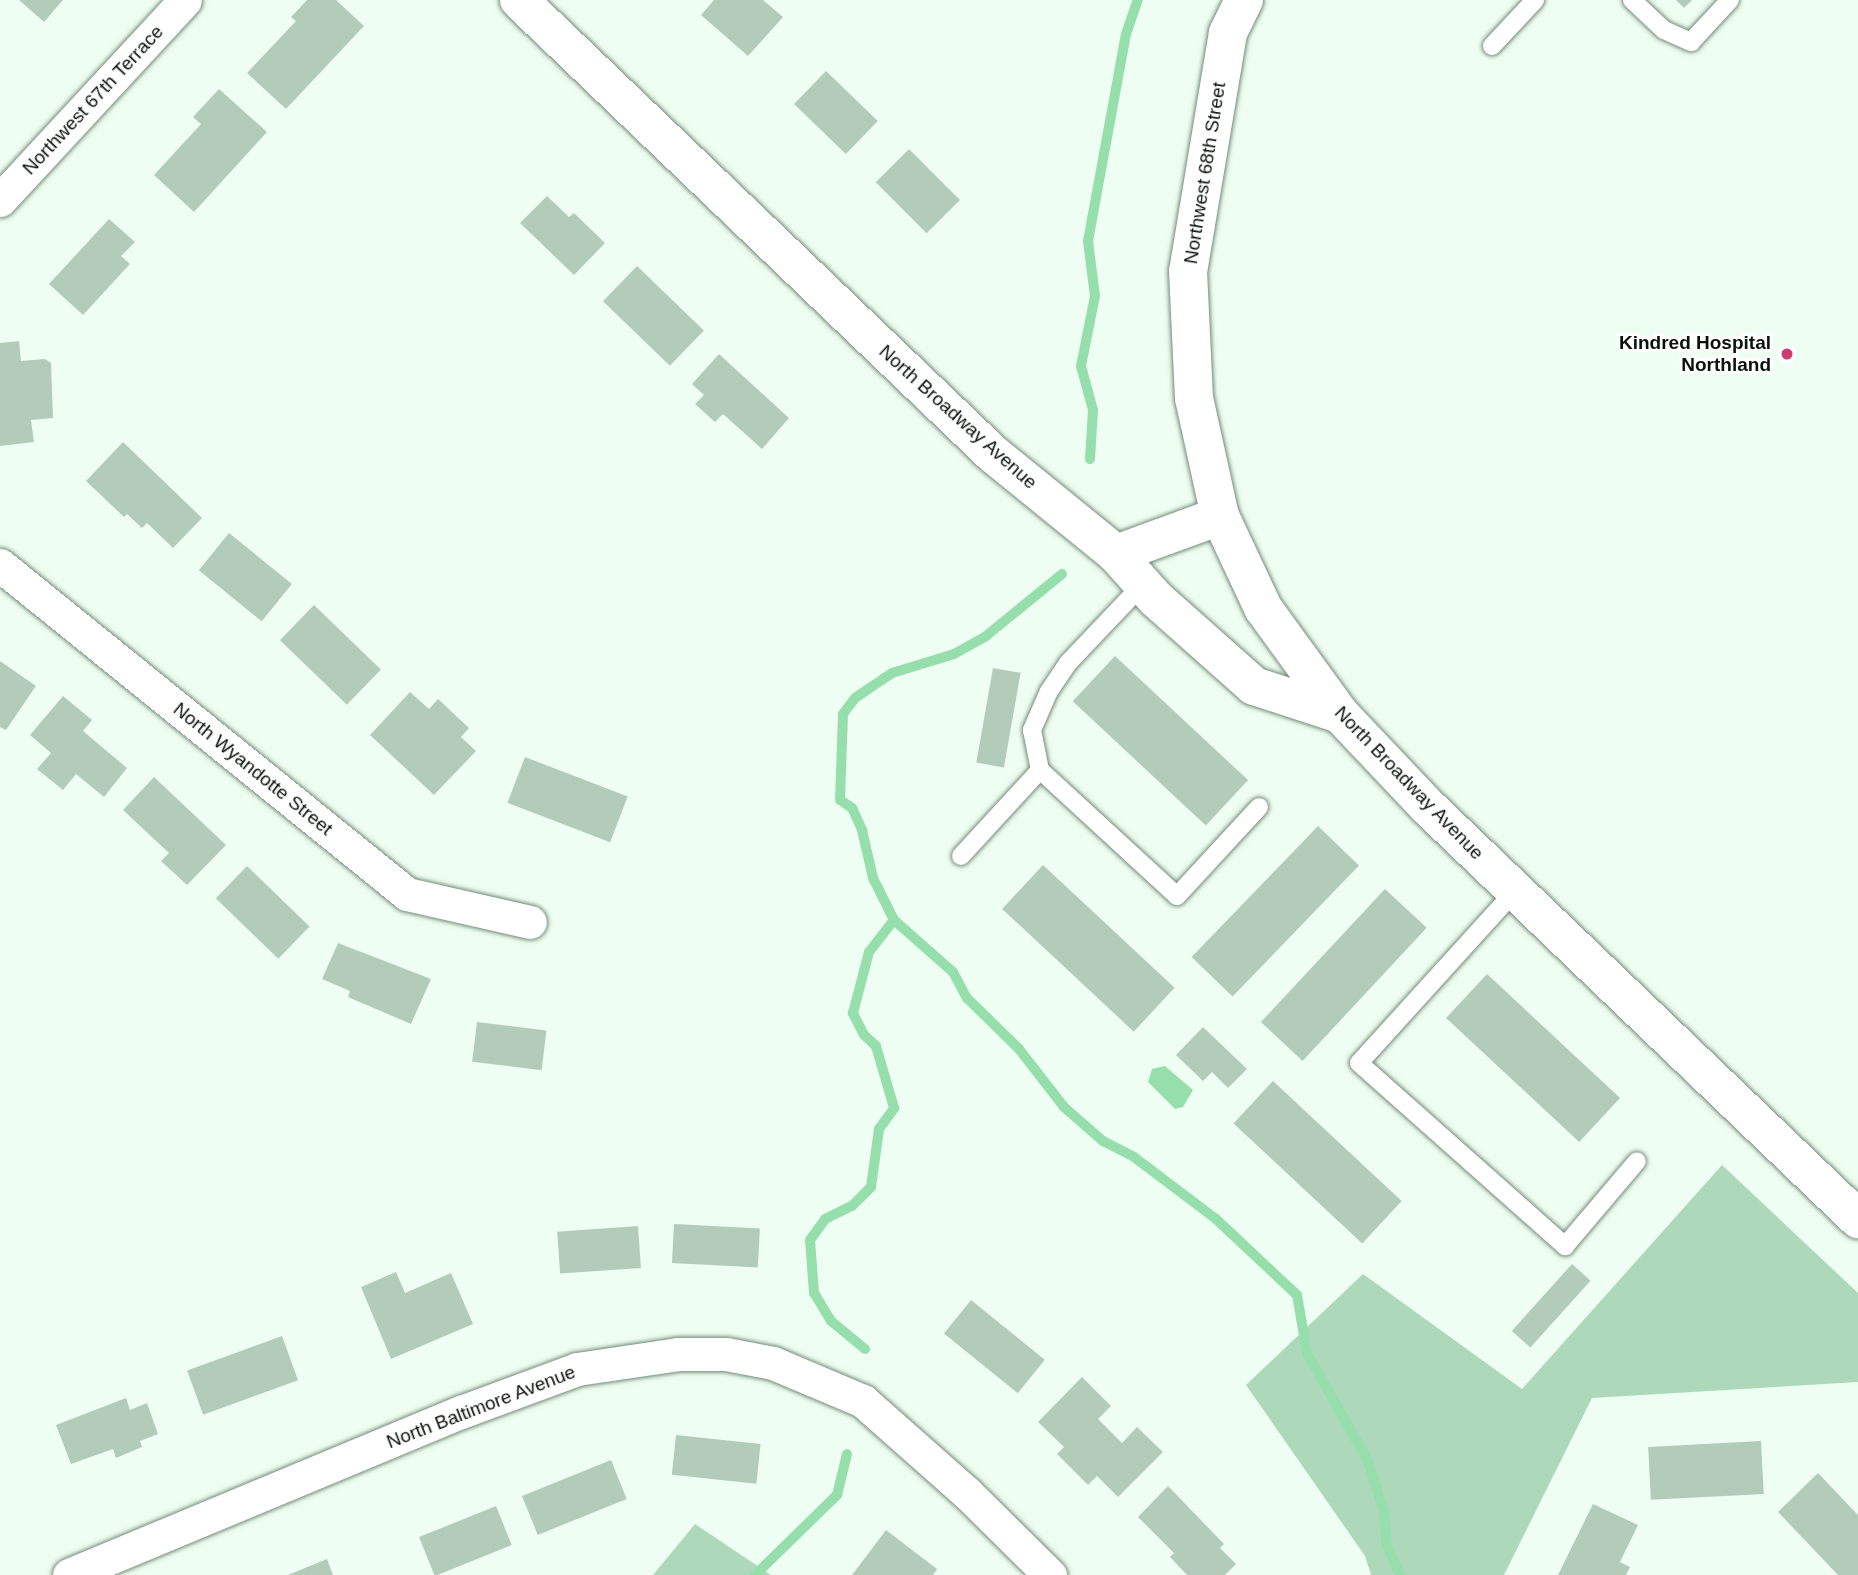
<!DOCTYPE html>
<html>
<head>
<meta charset="utf-8">
<style>
  body { margin:0 }
  #map { position:relative; width:1858px; height:1575px; overflow:hidden; background:#eefef2; font-family:Arial,sans-serif }
  div>[style] { position:absolute }
  .green>* { inset:0; background:#add8b9 }
  .water>* { inset:0; background:#96dfad }
  .stream>* { height:10px; margin:-5px; padding:0 5px; transform-origin:5px; border-radius:5px; background:#96dfad }
  .building>* { inset:0; background:#b2ccb9; transform-origin:0 0 }
  .roads { filter:drop-shadow(0 0 2px #738b79) drop-shadow(0 0 2px #738b79) }
  .lane>* { height:18px; margin:-9px; padding:0 9px; transform-origin:9px; border-radius:9px; background:#fff }
  .street>* { height:33px; margin:-16.5px; padding:0 16.5px; transform-origin:16.5px; border-radius:16.5px; background:#fff }
  .secondary>* { height:38px; margin:-19px; padding:0 19px; transform-origin:19px; border-radius:19px; background:#fff }
  .dots>* { width:19px; height:19px; translate:-50% -50%; box-sizing:border-box; border:4px solid #fff; border-radius:50% }
  span { translate:-50% -50%; white-space:nowrap; text-align:center; line-height:1.15; -webkit-text-stroke:6px #fff; paint-order:stroke }
  .street-label { font-size:19px; color:#09120c }
  .poi-label { font-size:19px; color:#09120c; font-weight:700 }
  .right { translate:-100% -50%; text-align:right }
</style>
</head>
<body>
<div id="map">
  <div class="green">
    <i style="clip-path:polygon(1722px 1165px,1858px 1293px,1858px 1382px,1592px 1398px,1504px 1575px,1371px 1575px,1365px 1556px,1246px 1385px,1363px 1274px,1522px 1389px)"></i>
    <i style="clip-path:polygon(695px 1524px,771px 1575px,653px 1575px)"></i>
  </div>
  <div class="water">
    <i style="clip-path:polygon(1165px 1066px,1193px 1090px,1183px 1107px,1175px 1109px,1148px 1082px,1152px 1069px)"></i>
  </div>
  <div class="stream">
    <i style="left:1090px;top:459px;width:49px;rotate:-86.5deg"></i>
    <i style="left:1093px;top:410px;width:46px;rotate:-105.3deg"></i>
    <i style="left:1081px;top:366px;width:71px;rotate:-78.7deg"></i>
    <i style="left:1095px;top:296px;width:55px;rotate:-97.3deg"></i>
    <i style="left:1088px;top:241px;width:210px;rotate:-79.6deg"></i>
    <i style="left:1126px;top:34px;width:36px;rotate:-71deg"></i>
    <i style="left:894px;top:920px;width:79px;rotate:41.4deg"></i>
    <i style="left:953px;top:972px;width:30px;rotate:62deg"></i>
    <i style="left:967px;top:998px;width:73px;rotate:44.4deg"></i>
    <i style="left:1019px;top:1049px;width:73px;rotate:52.2deg"></i>
    <i style="left:1064px;top:1107px;width:52px;rotate:41.1deg"></i>
    <i style="left:1103px;top:1141px;width:35px;rotate:27deg"></i>
    <i style="left:1134px;top:1157px;width:103px;rotate:37.1deg"></i>
    <i style="left:1216px;top:1219px;width:111px;rotate:43.2deg"></i>
    <i style="left:1297px;top:1295px;width:59px;rotate:80.2deg"></i>
    <i style="left:1307px;top:1353px;width:124px;rotate:60.5deg"></i>
    <i style="left:1368px;top:1461px;width:52px;rotate:72.3deg"></i>
    <i style="left:1384px;top:1511px;width:32px;rotate:86deg"></i>
    <i style="left:1386px;top:1543px;width:35px;rotate:66deg"></i>
    <i style="left:865px;top:1349px;width:44px;rotate:-140.5deg"></i>
    <i style="left:831px;top:1321px;width:33px;rotate:-121deg"></i>
    <i style="left:814px;top:1293px;width:53px;rotate:-94.3deg"></i>
    <i style="left:810px;top:1240px;width:26px;rotate:-54deg"></i>
    <i style="left:825px;top:1219px;width:30px;rotate:-26deg"></i>
    <i style="left:852px;top:1206px;width:27px;rotate:-45deg"></i>
    <i style="left:871px;top:1187px;width:59px;rotate:-82.1deg"></i>
    <i style="left:879px;top:1129px;width:26px;rotate:-54deg"></i>
    <i style="left:894px;top:1108px;width:65px;rotate:-106.2deg"></i>
    <i style="left:876px;top:1046px;width:16px;rotate:-137deg"></i>
    <i style="left:864px;top:1035px;width:25px;rotate:-117deg"></i>
    <i style="left:853px;top:1013px;width:63px;rotate:-75.3deg"></i>
    <i style="left:869px;top:952px;width:41px;rotate:-52deg"></i>
    <i style="left:894px;top:920px;width:47px;rotate:-116.6deg"></i>
    <i style="left:873px;top:878px;width:49px;rotate:-102.9deg"></i>
    <i style="left:862px;top:830px;width:24px;rotate:-114deg"></i>
    <i style="left:852px;top:808px;width:14px;rotate:-146deg"></i>
    <i style="left:840px;top:800px;width:86px;rotate:-88deg"></i>
    <i style="left:843px;top:714px;width:20px;rotate:-53deg"></i>
    <i style="left:855px;top:698px;width:45px;rotate:-34deg"></i>
    <i style="left:892px;top:673px;width:65px;rotate:-17deg"></i>
    <i style="left:954px;top:654px;width:37px;rotate:-29deg"></i>
    <i style="left:986px;top:636px;width:98px;rotate:-39.2deg"></i>
    <i style="left:755px;top:1575px;width:115px;rotate:-44.3deg"></i>
    <i style="left:837px;top:1495px;width:42px;rotate:-76.3deg"></i>
  </div>
  <div class="building">
    <i style="clip-path:polygon(19px 0,63px 0,44px 22px)"></i>
    <i style="clip-path:polygon(307px 0,336px 0,364px 26px,286px 109px,247px 73px,296px 21px,291px 17px)"></i>
    <i style="clip-path:polygon(714px 0,763px 0,783px 17px,748px 56px,701px 15px)"></i>
    <i style="clip-path:polygon(1676px 0,1692px 0,1684px 8px)"></i>
    <i style="left:826px;top:71px;width:72px;height:46px;rotate:44deg"></i>
    <i style="clip-path:polygon(219px 89px,267px 132px,194px 212px,154px 175px,201px 124px,193px 117px)"></i>
    <i style="left:909px;top:149px;width:72px;height:47px;rotate:45deg"></i>
    <i style="clip-path:polygon(547px 196px,569px 217px,574px 213px,605px 243px,574px 275px,520px 223px)"></i>
    <i style="clip-path:polygon(109px 219px,135px 242px,121px 256px,130px 264px,83px 315px,49px 284px)"></i>
    <i style="left:637px;top:266px;width:93px;height:49px;rotate:44deg"></i>
    <i style="clip-path:polygon(19px 341px,21px 361px,45px 359px,51px 363px,53px 418px,31px 420px,34px 442px,0 446px,0 343px)"></i>
    <i style="clip-path:polygon(719px 354px,789px 418px,762px 449px,723px 414px,715px 422px,695px 404px,704px 395px,692px 384px)"></i>
    <i style="clip-path:polygon(123px 442px,202px 518px,173px 548px,147px 523px,142px 528px,127px 514px,124px 517px,86px 481px)"></i>
    <i style="left:229px;top:533px;width:81px;height:48px;rotate:39deg"></i>
    <i style="left:314px;top:605px;width:93px;height:49px;rotate:44deg"></i>
    <i style="left:1115px;top:656px;width:182px;height:62px;rotate:43deg"></i>
    <i style="clip-path:polygon(0 661px,36px 686px,6px 730px,0 727px)"></i>
    <i style="left:993px;top:668px;width:28px;height:96px;rotate:10deg"></i>
    <i style="clip-path:polygon(410px 692px,429px 709px,438px 699px,469px 728px,461px 737px,476px 751px,434px 795px,370px 735px)"></i>
    <i style="clip-path:polygon(63px 696px,92px 720px,83px 731px,127px 768px,104px 797px,76px 774px,63px 790px,37px 769px,51px 753px,30px 735px)"></i>
    <i style="left:525px;top:757px;width:110px;height:49px;rotate:21deg"></i>
    <i style="clip-path:polygon(154px 777px,226px 845px,187px 885px,161px 861px,169px 853px,123px 810px)"></i>
    <i style="left:1318px;top:826px;width:57px;height:182px;rotate:44deg"></i>
    <i style="left:1043px;top:865px;width:180px;height:60px;rotate:43deg"></i>
    <i style="left:247px;top:866px;width:87px;height:45px;rotate:44deg"></i>
    <i style="left:1385px;top:889px;width:57px;height:182px;rotate:43deg"></i>
    <i style="clip-path:polygon(338px 943px,431px 979px,411px 1024px,348px 997px,350px 991px,322px 979px)"></i>
    <i style="left:1487px;top:974px;width:182px;height:60px;rotate:43deg"></i>
    <i style="left:477px;top:1022px;width:70px;height:40px;rotate:7deg"></i>
    <i style="clip-path:polygon(1203px 1027px,1247px 1069px,1228px 1088px,1212px 1072px,1203px 1081px,1176px 1055px)"></i>
    <i style="left:1273px;top:1081px;width:176px;height:58px;rotate:43deg"></i>
    <i style="left:674px;top:1224px;width:86px;height:39px;rotate:3deg"></i>
    <i style="left:638px;top:1226px;width:42px;height:81px;rotate:86deg"></i>
    <i style="left:1572px;top:1264px;width:25px;height:90px;rotate:42deg"></i>
    <i style="clip-path:polygon(396px 1272px,405px 1293px,451px 1273px,473px 1324px,391px 1359px,361px 1287px)"></i>
    <i style="left:971px;top:1300px;width:95px;height:43px;rotate:39deg"></i>
    <i style="left:282px;top:1336px;width:47px;height:101px;rotate:70deg"></i>
    <i style="clip-path:polygon(1082px 1377px,1111px 1406px,1098px 1419px,1122px 1443px,1137px 1427px,1163px 1452px,1118px 1497px,1097px 1476px,1088px 1485px,1057px 1454px,1064px 1447px,1038px 1422px)"></i>
    <i style="clip-path:polygon(126px 1398px,130px 1410px,147px 1403px,158px 1434px,140px 1441px,142px 1447px,116px 1458px,113px 1449px,71px 1464px,56px 1425px)"></i>
    <i style="left:676px;top:1435px;width:85px;height:40px;rotate:6deg"></i>
    <i style="left:1761px;top:1441px;width:53px;height:113px;rotate:87deg"></i>
    <i style="left:611px;top:1460px;width:42px;height:96px;rotate:68deg"></i>
    <i style="clip-path:polygon(1818px 1473px,1858px 1515px,1858px 1575px,1838px 1575px,1778px 1512px)"></i>
    <i style="clip-path:polygon(1168px 1486px,1224px 1544px,1220px 1548px,1236px 1564px,1225px 1575px,1187px 1575px,1170px 1557px,1174px 1553px,1138px 1517px)"></i>
    <i style="clip-path:polygon(1593px 1504px,1638px 1525px,1620px 1562px,1630px 1567px,1626px 1575px,1558px 1575px)"></i>
    <i style="left:496px;top:1506px;width:42px;height:83px;rotate:68deg"></i>
    <i style="clip-path:polygon(886px 1530px,937px 1569px,933px 1575px,852px 1575px)"></i>
    <i style="clip-path:polygon(327px 1559px,333px 1575px,288px 1575px)"></i>
  </div>
  <div class="roads">
    <div class="lane">
      <i style="left:1632px;top:0;width:44px;rotate:43.2deg"></i>
      <i style="left:1664px;top:30px;width:30px;rotate:24deg"></i>
      <i style="left:1691px;top:42px;width:57px;rotate:-47.1deg"></i>
      <i style="left:1492px;top:46px;width:63px;rotate:-46.9deg"></i>
      <i style="left:1143px;top:584px;width:109px;rotate:133.5deg"></i>
      <i style="left:1068px;top:663px;width:34px;rotate:124deg"></i>
      <i style="left:1049px;top:691px;width:43px;rotate:113.6deg"></i>
      <i style="left:1032px;top:730px;width:41px;rotate:78.7deg"></i>
      <i style="left:1040px;top:770px;width:186px;rotate:42.6deg"></i>
      <i style="left:1177px;top:896px;width:121px;rotate:-47.3deg"></i>
      <i style="left:961px;top:856px;width:117px;rotate:-47.4deg"></i>
      <i style="left:1515px;top:891px;width:232px;rotate:132.2deg"></i>
      <i style="left:1359px;top:1063px;width:276px;rotate:41.6deg"></i>
      <i style="left:1565px;top:1246px;width:111px;rotate:-49.7deg"></i>
    </div>
    <div class="street">
      <i style="left:0;top:200px;width:272px;rotate:-47.2deg"></i>
      <i style="left:0;top:565px;width:523px;rotate:38.95deg"></i>
      <i style="left:407px;top:894px;width:126px;rotate:12.8deg"></i>
      <i style="left:69px;top:1575px;width:425px;rotate:-22.6deg"></i>
      <i style="left:461px;top:1412px;width:124px;rotate:-20.3deg"></i>
      <i style="left:577px;top:1369px;width:102px;rotate:-8.4deg"></i>
      <i style="left:678px;top:1354px;width:48px"></i>
      <i style="left:726px;top:1354px;width:48px;rotate:10.8deg"></i>
      <i style="left:773px;top:1363px;width:98px;rotate:22.9deg"></i>
      <i style="left:863px;top:1401px;width:139px;rotate:41.5deg"></i>
      <i style="left:967px;top:1493px;width:117px;rotate:44.7deg"></i>
    </div>
    <div class="secondary">
      <i style="left:519px;top:0;width:656px;rotate:43.77deg"></i>
      <i style="left:993px;top:454px;width:159px;rotate:39.1deg"></i>
      <i style="left:1116px;top:554px;width:60px;rotate:48.4deg"></i>
      <i style="left:1156px;top:599px;width:131px;rotate:41.6deg"></i>
      <i style="left:1254px;top:686px;width:90px;rotate:18deg"></i>
      <i style="left:1244px;top:0;width:37px;rotate:116deg"></i>
      <i style="left:1228px;top:33px;width:241px;rotate:99.5deg"></i>
      <i style="left:1188px;top:271px;width:127px;rotate:87.3deg"></i>
      <i style="left:1194px;top:398px;width:121px;rotate:77.6deg"></i>
      <i style="left:1220px;top:516px;width:102px;rotate:64.9deg"></i>
      <i style="left:1263px;top:608px;width:131px;rotate:54deg"></i>
      <i style="left:1340px;top:714px;width:128px;rotate:46.6deg"></i>
      <i style="left:1428px;top:807px;width:596px;rotate:43.78deg"></i>
      <i style="left:1116px;top:554px;width:111px;rotate:-20.1deg"></i>
    </div>
  </div>
  <div class="dots">
    <i style="left:1787px;top:354px;background:#ca3e6f"></i>
  </div>
  <div class="street-label">
    <span style="left:93px;top:100px;rotate:-47deg">Northwest 67th Terrace</span>
    <span style="left:1205px;top:173px;rotate:-81deg">Northwest 68th Street</span>
    <span style="left:958px;top:417px;rotate:42deg">North Broadway Avenue</span>
    <span style="left:253px;top:769px;rotate:39deg">North Wyandotte Street</span>
    <span style="left:1409px;top:783px;rotate:46deg">North Broadway Avenue</span>
    <span style="left:481px;top:1407px;rotate:-21deg">North Baltimore Avenue</span>
  </div>
  <div class="poi-label">
    <span class="right" style="left:1771px;top:354px">Kindred Hospital<br>Northland</span>
  </div>
</div>
</body>
</html>
